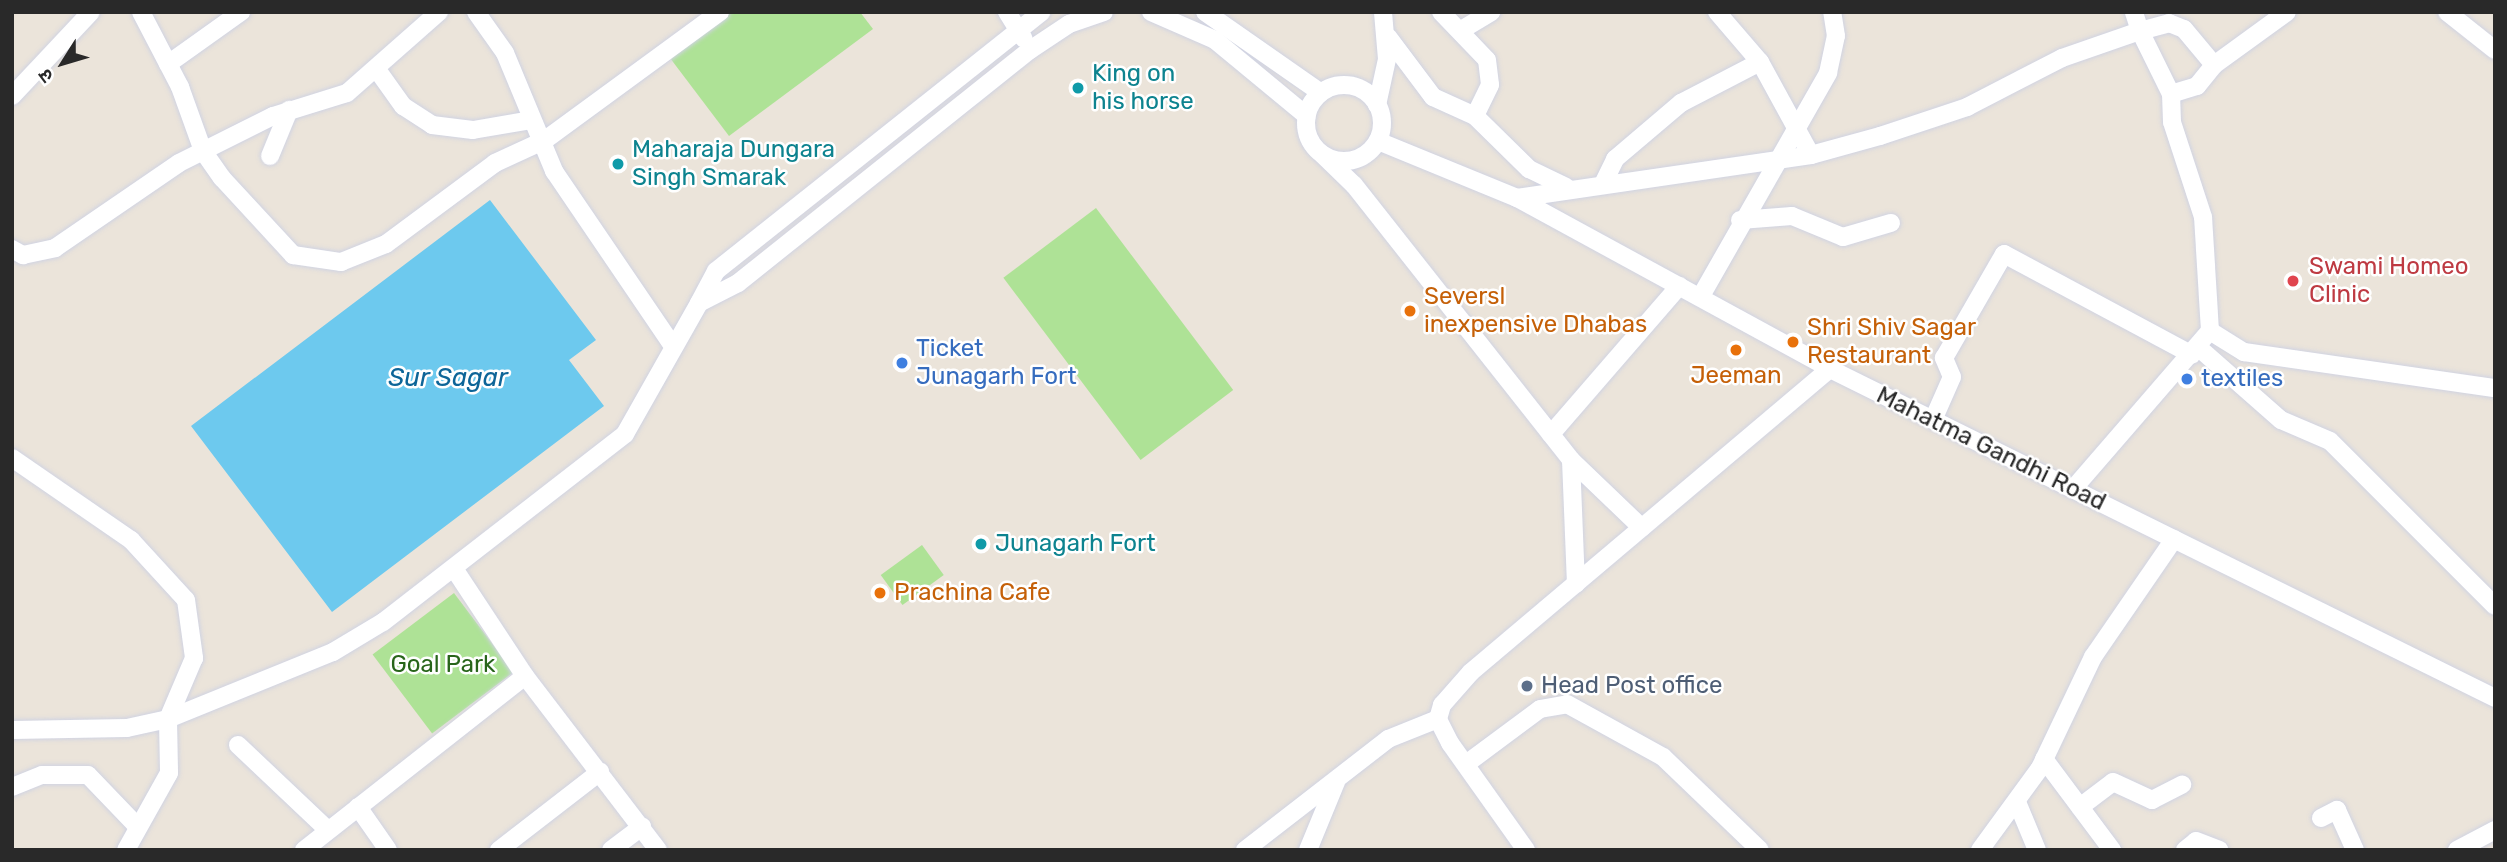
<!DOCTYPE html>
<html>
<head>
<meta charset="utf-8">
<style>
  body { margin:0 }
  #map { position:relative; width:2507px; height:862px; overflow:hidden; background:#ebe4da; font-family:Rubik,"Noto Sans Devanagari",sans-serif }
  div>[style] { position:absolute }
  .green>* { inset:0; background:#aee296; transform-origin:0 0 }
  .water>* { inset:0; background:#6dc9ee }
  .roads { filter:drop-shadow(0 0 2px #d0d3e2) drop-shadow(0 0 2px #d0d3e2) }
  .minor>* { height:18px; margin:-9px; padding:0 9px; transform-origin:9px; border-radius:9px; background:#fff }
  .minor>.ring { margin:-9px; padding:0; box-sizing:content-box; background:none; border:18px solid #fff; border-radius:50% }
  .dots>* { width:19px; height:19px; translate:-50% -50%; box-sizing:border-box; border:4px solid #fff; border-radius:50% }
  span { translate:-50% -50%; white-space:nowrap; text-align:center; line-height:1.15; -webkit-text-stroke:5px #fff; paint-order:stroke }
  .culture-label { font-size:24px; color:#0d838f }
  .left { translate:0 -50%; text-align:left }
  .health-label { font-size:24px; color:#be3a42 }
  .food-label { font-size:24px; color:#c56008 }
  .shop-label { font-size:24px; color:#366cbe }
  .street-label { font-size:24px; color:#292929 }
  .park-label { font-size:24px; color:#28651a }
  .service-label { font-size:24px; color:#4e5e75 }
  .water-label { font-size:26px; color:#0d6598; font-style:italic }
  .frame { position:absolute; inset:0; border:14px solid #292929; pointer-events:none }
  .north { position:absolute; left:28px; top:28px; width:70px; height:70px; -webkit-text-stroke:5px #fff; paint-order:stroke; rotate:233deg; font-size:19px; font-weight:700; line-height:28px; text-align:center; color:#292929 }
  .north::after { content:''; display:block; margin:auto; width:24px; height:32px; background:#292929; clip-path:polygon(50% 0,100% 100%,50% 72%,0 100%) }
</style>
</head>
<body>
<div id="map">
  <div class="green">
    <i style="clip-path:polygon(723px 12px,860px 12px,873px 29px,729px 136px,667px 54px)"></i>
    <i style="left:1096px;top:208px;width:228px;height:116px;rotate:53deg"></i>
    <i style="left:922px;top:545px;width:37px;height:51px;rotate:54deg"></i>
    <i style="left:454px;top:593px;width:99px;height:102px;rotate:53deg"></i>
  </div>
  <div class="water">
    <i style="clip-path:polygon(490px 200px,596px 340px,569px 360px,604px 406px,332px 612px,191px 426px)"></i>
  </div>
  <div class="roads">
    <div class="minor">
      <i style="left:141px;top:12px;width:85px;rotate:62.5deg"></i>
      <i style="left:180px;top:87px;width:68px;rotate:70.2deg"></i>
      <i style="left:203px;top:151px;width:33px;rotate:55deg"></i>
      <i style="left:222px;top:178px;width:105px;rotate:47.3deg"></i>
      <i style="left:293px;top:255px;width:49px;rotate:8.3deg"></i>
      <i style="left:341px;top:262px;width:48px;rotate:-21.8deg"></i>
      <i style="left:386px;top:244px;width:136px;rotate:-36.6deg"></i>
      <i style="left:495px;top:163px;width:55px;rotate:-24.7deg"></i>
      <i style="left:545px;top:140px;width:217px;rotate:-36.2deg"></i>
      <i style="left:476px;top:12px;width:50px;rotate:54.7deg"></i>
      <i style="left:505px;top:53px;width:128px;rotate:67.4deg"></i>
      <i style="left:554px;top:171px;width:212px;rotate:55.8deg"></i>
      <i style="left:1007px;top:12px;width:31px;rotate:58deg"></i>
      <i style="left:1151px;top:12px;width:70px;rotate:23.6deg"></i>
      <i style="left:1215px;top:40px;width:119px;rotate:39.6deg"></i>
      <i style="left:1205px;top:12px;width:141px;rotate:34.9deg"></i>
      <i style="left:1441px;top:12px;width:66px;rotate:46.2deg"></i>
      <i style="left:1487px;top:60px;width:25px;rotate:83deg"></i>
      <i style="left:1490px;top:85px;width:34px;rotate:116deg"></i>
      <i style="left:1717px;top:12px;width:66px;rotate:49.3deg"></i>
      <i style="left:1760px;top:62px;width:106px;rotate:61.3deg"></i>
      <i style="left:2447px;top:12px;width:61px;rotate:38.4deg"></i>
      <i style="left:2169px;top:23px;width:16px;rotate:22deg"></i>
      <i style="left:2184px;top:29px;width:47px;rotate:50.2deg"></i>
      <i style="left:2214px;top:65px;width:27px;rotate:129deg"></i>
      <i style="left:2197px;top:86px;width:27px;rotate:163deg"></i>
      <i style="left:2171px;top:94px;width:70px;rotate:-116.2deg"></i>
      <i style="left:2140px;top:31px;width:30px;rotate:-15deg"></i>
      <i style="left:1463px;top:29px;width:33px;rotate:-31deg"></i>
      <i style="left:1388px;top:37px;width:75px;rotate:53.1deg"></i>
      <i style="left:1433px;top:97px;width:46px;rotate:24.3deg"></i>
      <i style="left:1475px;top:116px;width:76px;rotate:44.5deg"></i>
      <i style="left:1529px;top:169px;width:41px;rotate:25.9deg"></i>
      <i style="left:168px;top:64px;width:90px;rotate:-35.5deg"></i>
      <i style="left:2214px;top:65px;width:90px;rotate:-36deg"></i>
      <i style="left:378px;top:71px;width:43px;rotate:54.5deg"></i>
      <i style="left:403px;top:106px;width:35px;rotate:33deg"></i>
      <i style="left:432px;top:125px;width:41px;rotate:7deg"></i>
      <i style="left:473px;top:130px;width:60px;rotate:-9.6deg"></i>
      <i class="ring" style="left:1306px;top:85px;width:58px;height:58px"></i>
      <i style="left:12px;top:96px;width:115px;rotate:-46.8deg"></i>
      <i style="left:1377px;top:105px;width:47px;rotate:-77.7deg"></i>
      <i style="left:1387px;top:59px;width:47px;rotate:-94.9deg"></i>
      <i style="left:1378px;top:141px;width:150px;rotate:22.3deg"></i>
      <i style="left:1517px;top:198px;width:357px;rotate:28.6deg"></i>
      <i style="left:1830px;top:369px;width:742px;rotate:26.32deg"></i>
      <i style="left:1323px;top:155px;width:43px;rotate:44.1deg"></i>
      <i style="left:1354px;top:185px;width:350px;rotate:51.7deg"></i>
      <i style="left:1571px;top:460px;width:98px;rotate:43.8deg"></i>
      <i style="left:270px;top:156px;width:50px;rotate:-67.6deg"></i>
      <i style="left:1603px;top:184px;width:28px;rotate:-64deg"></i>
      <i style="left:1615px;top:159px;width:87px;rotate:-40.3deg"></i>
      <i style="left:1681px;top:103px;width:89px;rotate:-27.4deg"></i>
      <i style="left:1517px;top:198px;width:297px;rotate:-8.3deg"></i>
      <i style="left:1811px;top:155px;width:72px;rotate:-15.4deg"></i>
      <i style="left:1880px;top:136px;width:92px;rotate:-18.4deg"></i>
      <i style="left:1967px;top:107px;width:107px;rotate:-27.3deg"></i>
      <i style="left:2062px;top:58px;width:83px;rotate:-19.1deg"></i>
      <i style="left:2140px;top:31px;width:20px;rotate:-108deg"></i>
      <i style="left:1740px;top:220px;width:52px;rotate:-4.4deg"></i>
      <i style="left:1792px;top:216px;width:55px;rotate:22.4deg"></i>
      <i style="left:1843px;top:237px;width:50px;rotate:-16.3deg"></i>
      <i style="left:12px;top:249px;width:13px;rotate:29deg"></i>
      <i style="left:23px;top:255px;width:33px;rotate:-12deg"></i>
      <i style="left:55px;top:248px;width:150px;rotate:-34.4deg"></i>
      <i style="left:179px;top:163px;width:105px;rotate:-26.6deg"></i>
      <i style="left:273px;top:116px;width:77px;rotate:-17.3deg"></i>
      <i style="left:347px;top:93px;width:123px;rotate:-41.4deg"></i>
      <i style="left:1701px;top:296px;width:257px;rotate:-60.3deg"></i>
      <i style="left:1828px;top:73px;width:38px;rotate:-78deg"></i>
      <i style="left:1836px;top:36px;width:24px;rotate:-99deg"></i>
      <i style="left:699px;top:303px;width:36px;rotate:-62deg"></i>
      <i style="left:716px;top:271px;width:416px;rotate:-38.5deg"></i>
      <i style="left:2210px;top:331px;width:40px;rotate:32deg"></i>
      <i style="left:2244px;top:352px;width:254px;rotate:8.2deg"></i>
      <i style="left:2199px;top:348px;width:109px;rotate:41.3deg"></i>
      <i style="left:2281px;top:420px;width:53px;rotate:23.2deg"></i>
      <i style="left:2330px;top:441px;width:233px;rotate:45deg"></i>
      <i style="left:1933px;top:420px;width:47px;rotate:-66.2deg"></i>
      <i style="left:1952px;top:377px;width:21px;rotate:-113deg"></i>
      <i style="left:1944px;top:358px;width:120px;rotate:-60deg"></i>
      <i style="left:2004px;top:254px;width:213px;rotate:28.2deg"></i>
      <i style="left:1551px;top:434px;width:196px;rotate:-49.1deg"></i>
      <i style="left:12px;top:458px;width:145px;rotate:34.6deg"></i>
      <i style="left:131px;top:540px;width:81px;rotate:47.5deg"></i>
      <i style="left:186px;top:600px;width:59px;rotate:82.1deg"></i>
      <i style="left:194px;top:658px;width:66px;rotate:113.1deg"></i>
      <i style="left:168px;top:719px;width:54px;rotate:88.9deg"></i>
      <i style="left:169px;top:773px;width:88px;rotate:119.2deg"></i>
      <i style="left:1571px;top:460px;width:124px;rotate:87.7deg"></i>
      <i style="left:2073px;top:489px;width:209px;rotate:-49.1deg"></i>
      <i style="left:2210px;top:331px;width:114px;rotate:-93.5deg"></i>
      <i style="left:2203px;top:217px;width:100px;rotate:-108.1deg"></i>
      <i style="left:2172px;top:122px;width:28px;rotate:-92deg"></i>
      <i style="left:455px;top:570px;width:127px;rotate:56.6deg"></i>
      <i style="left:525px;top:676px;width:219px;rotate:52.6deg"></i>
      <i style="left:12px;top:730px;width:115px;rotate:-1deg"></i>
      <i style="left:127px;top:728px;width:42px;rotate:-12.4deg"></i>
      <i style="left:168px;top:719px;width:178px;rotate:-22.1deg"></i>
      <i style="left:333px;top:652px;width:58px;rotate:-31deg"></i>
      <i style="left:383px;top:622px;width:306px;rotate:-37.8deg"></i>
      <i style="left:625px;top:434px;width:150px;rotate:-60.5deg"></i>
      <i style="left:699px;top:303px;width:44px;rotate:-27.1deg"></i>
      <i style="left:738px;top:283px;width:374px;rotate:-38.6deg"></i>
      <i style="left:1030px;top:50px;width:47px;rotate:-33.7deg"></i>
      <i style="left:1069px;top:24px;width:37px;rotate:-19deg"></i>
      <i style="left:238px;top:745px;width:124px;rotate:43.4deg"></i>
      <i style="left:2044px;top:759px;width:114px;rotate:53.2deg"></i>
      <i style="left:1466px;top:764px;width:92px;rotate:-36.6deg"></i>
      <i style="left:1540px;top:709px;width:27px;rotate:-10deg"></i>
      <i style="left:1567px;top:704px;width:110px;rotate:28.9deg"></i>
      <i style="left:1663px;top:757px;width:134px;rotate:43.8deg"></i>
      <i style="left:12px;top:787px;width:32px;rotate:-22deg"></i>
      <i style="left:42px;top:775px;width:46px"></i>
      <i style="left:88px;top:775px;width:69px;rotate:46.2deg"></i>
      <i style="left:2017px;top:802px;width:52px;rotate:67.4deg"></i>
      <i style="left:358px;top:807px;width:52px;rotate:55.1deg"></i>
      <i style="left:2080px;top:807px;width:41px;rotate:-37.1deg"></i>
      <i style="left:2113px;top:782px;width:43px;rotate:24.8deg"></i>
      <i style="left:2152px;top:800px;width:34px;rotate:-27deg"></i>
      <i style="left:2321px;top:818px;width:18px;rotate:-27deg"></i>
      <i style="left:2337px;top:810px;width:44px;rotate:65.8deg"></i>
      <i style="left:304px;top:850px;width:281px;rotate:-38.2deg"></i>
      <i style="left:499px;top:850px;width:128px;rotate:-37.7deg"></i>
      <i style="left:611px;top:850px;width:39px;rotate:-37deg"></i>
      <i style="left:1245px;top:850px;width:181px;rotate:-37.8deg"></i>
      <i style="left:1388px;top:739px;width:54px;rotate:-21.8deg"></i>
      <i style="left:1308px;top:850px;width:74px;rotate:-67.6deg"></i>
      <i style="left:1526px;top:850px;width:131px;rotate:-125.4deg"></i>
      <i style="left:1450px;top:743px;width:27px;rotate:-117deg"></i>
      <i style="left:1438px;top:719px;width:15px;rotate:-74deg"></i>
      <i style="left:1442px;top:705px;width:44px;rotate:-48.7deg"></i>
      <i style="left:1471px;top:672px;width:470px;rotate:-40.2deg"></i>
      <i style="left:1980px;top:850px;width:102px;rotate:-53.8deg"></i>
      <i style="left:2040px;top:768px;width:123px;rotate:-64.5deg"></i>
      <i style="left:2093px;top:657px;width:143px;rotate:-55.5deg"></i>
      <i style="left:2185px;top:850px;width:14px;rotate:-39deg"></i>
      <i style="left:2196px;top:841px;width:25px;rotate:21deg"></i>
      <i style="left:2457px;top:850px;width:43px;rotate:-27.8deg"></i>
    </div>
  </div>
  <div class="dots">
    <i style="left:1078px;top:88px;background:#0f9aa8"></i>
    <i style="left:618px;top:164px;background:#0f9aa8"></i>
    <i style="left:2293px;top:281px;background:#e0444e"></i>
    <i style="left:1410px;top:311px;background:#e8710a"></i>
    <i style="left:1793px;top:342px;background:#e8710a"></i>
    <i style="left:1736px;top:350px;background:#e8710a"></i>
    <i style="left:902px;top:363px;background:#3f7fe0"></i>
    <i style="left:2187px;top:379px;background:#3f7fe0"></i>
    <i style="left:981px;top:544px;background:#0f9aa8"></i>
    <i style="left:880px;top:593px;background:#e8710a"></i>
    <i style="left:1527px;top:686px;background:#5c6f8a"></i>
  </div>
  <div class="culture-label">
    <span class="left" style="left:1092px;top:88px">King on<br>his horse</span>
    <span class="left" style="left:632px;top:164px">Maharaja Dungara<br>Singh Smarak</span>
    <span class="left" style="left:995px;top:544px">Junagarh Fort</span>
  </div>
  <div class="health-label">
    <span class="left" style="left:2309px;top:281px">Swami Homeo<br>Clinic</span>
  </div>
  <div class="food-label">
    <span class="left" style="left:1424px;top:311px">Seversl<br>inexpensive Dhabas</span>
    <span class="left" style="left:1807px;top:342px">Shri Shiv Sagar<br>Restaurant</span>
    <span style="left:1736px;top:376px">Jeeman</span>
    <span class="left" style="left:894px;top:593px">Prachina Cafe</span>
  </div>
  <div class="shop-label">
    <span class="left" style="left:916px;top:363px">Ticket<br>Junagarh Fort</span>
    <span class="left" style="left:2201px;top:379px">textiles</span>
  </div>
  <div class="street-label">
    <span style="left:1991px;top:449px;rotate:26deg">Mahatma Gandhi Road</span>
  </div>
  <div class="park-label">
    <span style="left:443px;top:665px">Goal Park</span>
  </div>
  <div class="service-label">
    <span class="left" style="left:1541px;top:686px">Head Post office</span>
  </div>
  <div class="water-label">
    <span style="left:448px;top:378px">Sur Sagar</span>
  </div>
  <div class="frame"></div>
  <div class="north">उ</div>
</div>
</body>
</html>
